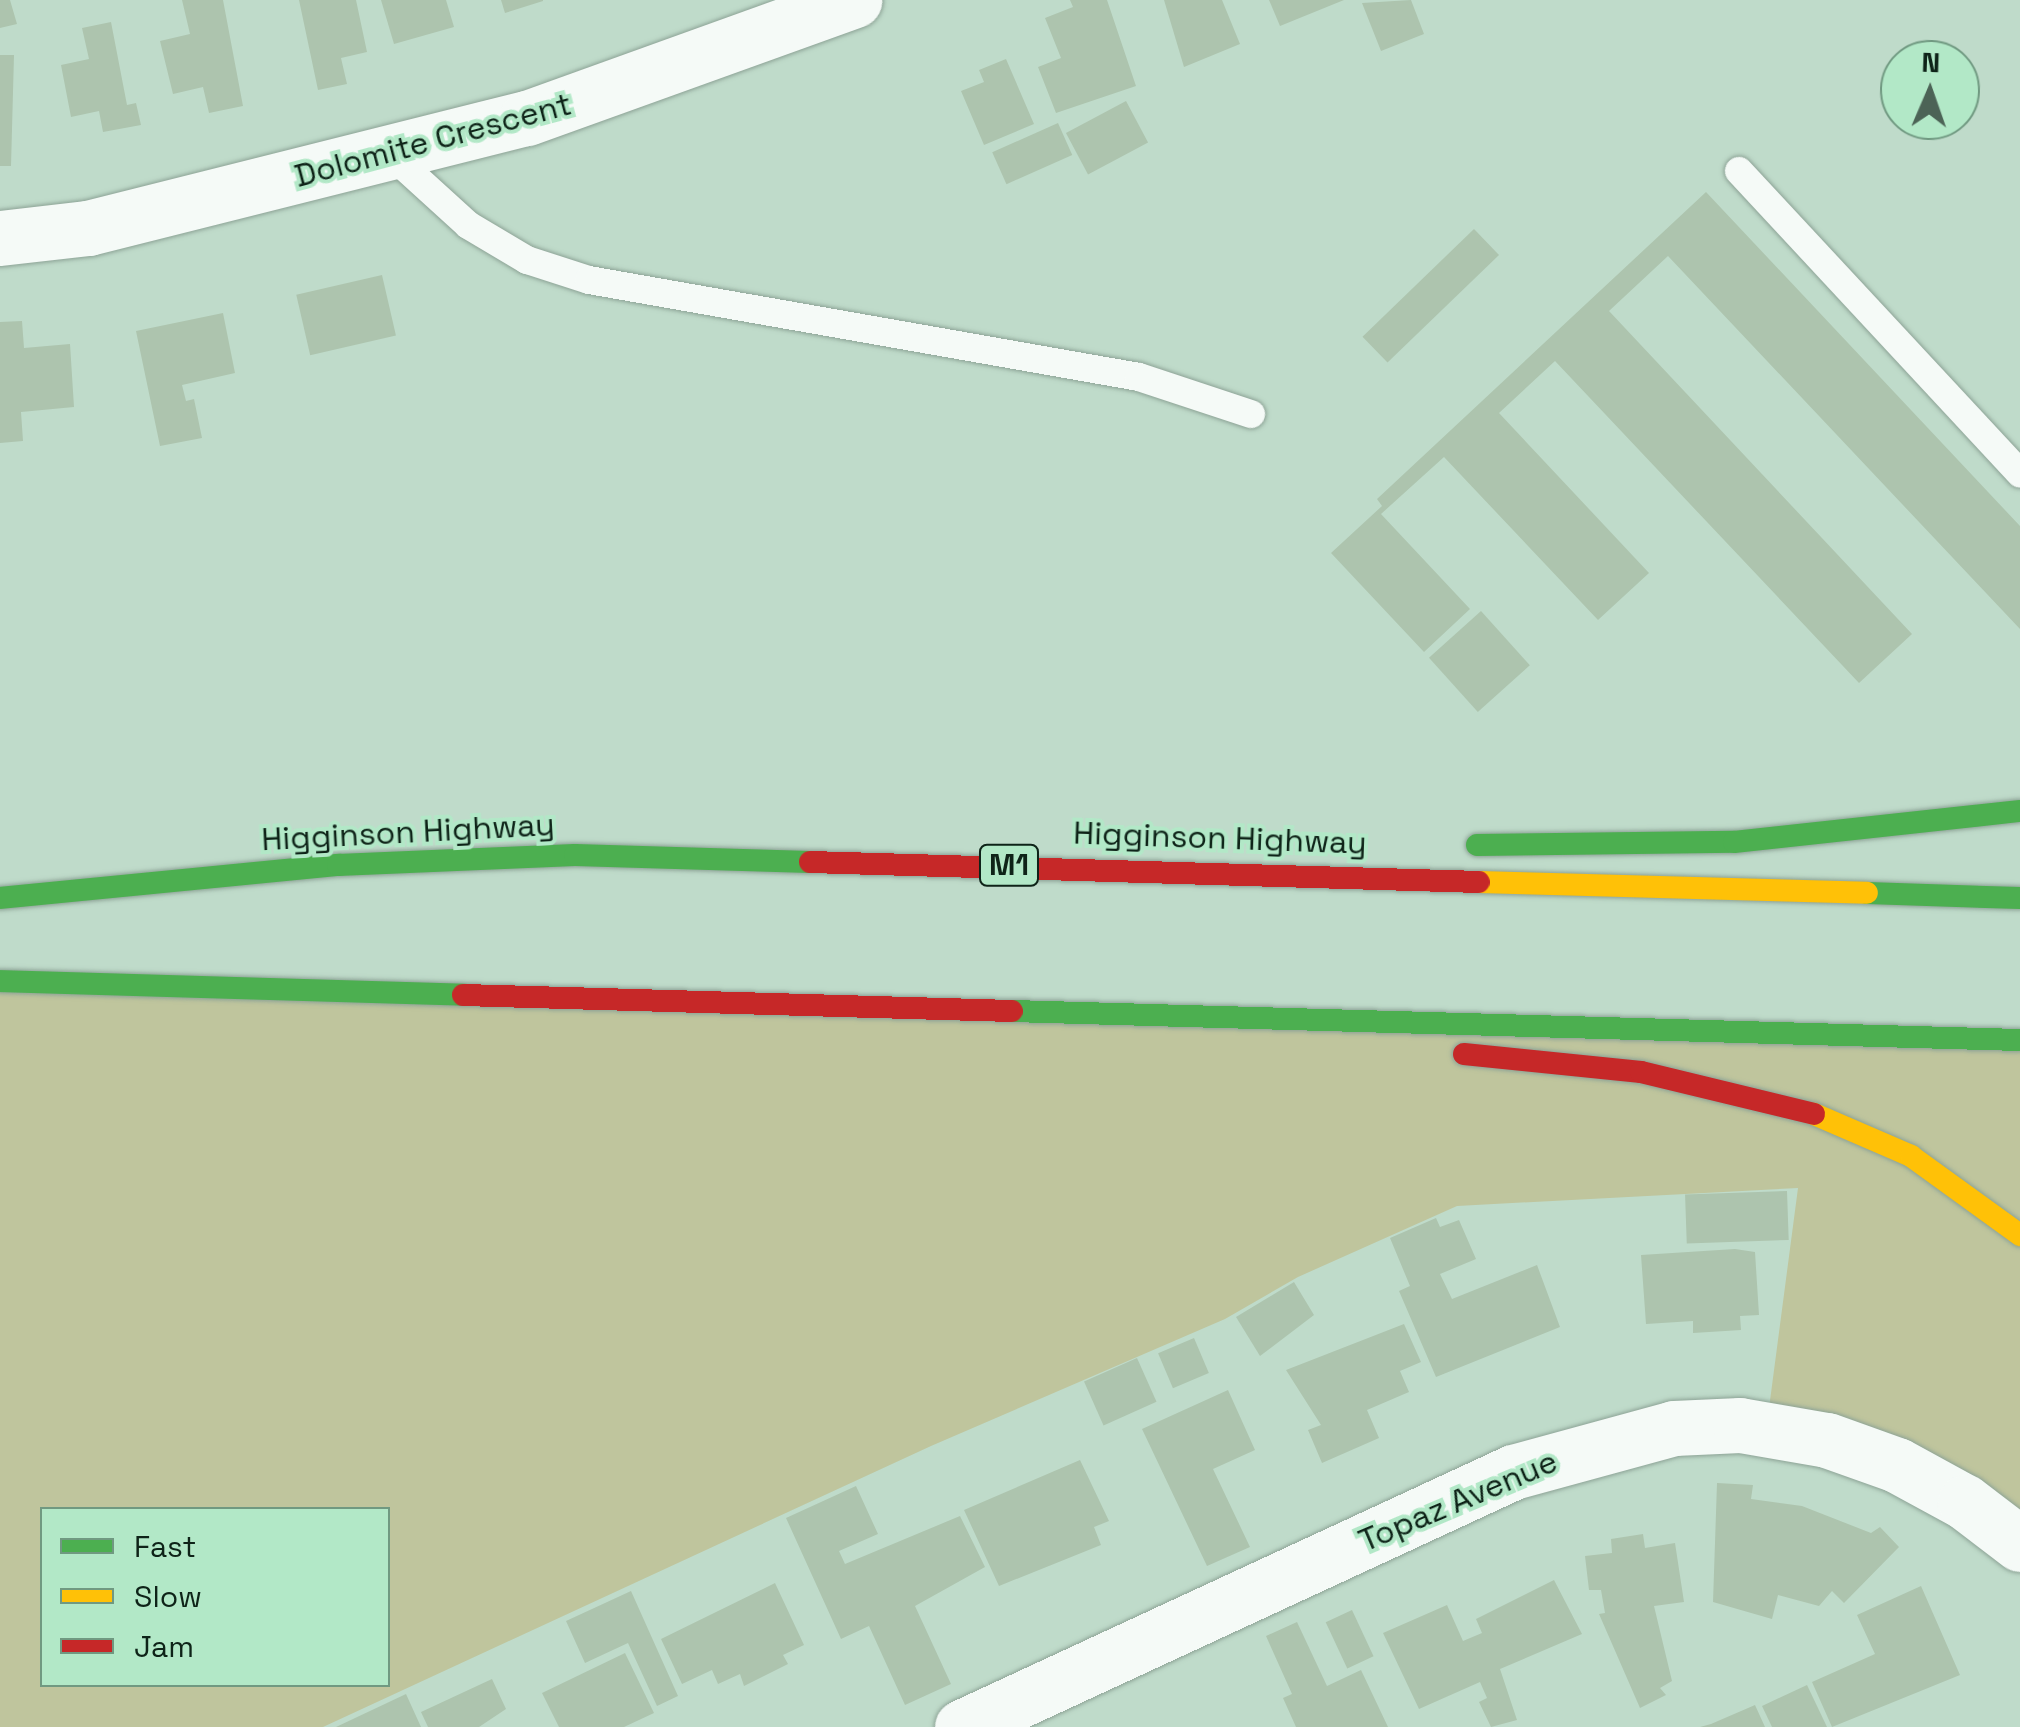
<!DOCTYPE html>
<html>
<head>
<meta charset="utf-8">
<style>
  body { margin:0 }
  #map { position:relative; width:2020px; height:1727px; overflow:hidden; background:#bfdbca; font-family:"Space Grotesk",sans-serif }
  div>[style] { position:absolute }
  .green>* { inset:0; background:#bfc59d }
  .building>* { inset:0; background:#adc4ae; transform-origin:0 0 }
  .roads { filter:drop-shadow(0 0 2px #8da396) drop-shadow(0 0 2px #8da396) }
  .lane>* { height:28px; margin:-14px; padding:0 14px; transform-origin:14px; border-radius:14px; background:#f5faf7 }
  .street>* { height:55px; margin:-27.5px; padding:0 27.5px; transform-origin:27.5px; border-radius:27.5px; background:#f5faf7 }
  .fast>* { height:22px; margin:-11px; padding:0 11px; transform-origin:11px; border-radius:11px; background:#4caf50 }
  .slow>* { height:22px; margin:-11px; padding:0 11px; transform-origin:11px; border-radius:11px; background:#ffc107 }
  .jam>* { height:22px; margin:-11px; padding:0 11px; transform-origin:11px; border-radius:11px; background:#c62828 }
  span { translate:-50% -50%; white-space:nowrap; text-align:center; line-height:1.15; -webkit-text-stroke:8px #b2e8c7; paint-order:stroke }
  .shield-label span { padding:2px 8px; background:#b2e8c7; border:2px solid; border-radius:8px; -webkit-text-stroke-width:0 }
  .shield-label { font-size:30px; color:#0e2318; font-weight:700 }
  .street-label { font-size:32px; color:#0e2318 }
  .legend { position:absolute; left:40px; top:1507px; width:350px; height:180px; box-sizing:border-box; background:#b2e8c7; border:2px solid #709981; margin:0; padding:12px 18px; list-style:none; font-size:30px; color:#0e2318 }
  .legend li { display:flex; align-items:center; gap:20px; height:50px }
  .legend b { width:50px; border:2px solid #709981 }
  .north { position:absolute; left:1880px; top:40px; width:100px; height:100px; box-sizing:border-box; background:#b2e8c7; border:2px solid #709981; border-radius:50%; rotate:2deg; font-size:28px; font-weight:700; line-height:40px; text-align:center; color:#0e2318 }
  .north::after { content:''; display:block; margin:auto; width:35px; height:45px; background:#4c6356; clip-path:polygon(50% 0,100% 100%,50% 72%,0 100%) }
</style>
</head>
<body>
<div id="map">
  <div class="green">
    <i style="clip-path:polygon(evenodd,0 984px,2020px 1043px,2020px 1547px,1766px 1431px,1798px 1188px,1457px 1206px,1298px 1277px,1225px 1319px,931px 1446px,323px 1727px,0 1727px,0 984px,42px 1510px,388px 1510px,388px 1684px,42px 1684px,42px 1510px)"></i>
  </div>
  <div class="building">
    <i style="clip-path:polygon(0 0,10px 0,17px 24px,0 28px)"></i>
    <i style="clip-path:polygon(182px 0,223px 0,243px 106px,209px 113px,203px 87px,173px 94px,160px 41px,190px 34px)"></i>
    <i style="clip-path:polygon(299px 0,356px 0,367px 52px,341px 58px,347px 84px,318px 90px)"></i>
    <i style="clip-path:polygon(381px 0,446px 0,454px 27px,394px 44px)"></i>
    <i style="clip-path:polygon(501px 0,543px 0,543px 1px,505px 13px)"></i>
    <i style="clip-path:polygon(1070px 0,1107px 0,1136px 86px,1056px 113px,1038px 67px,1061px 58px,1045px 18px,1073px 7px)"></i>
    <i style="clip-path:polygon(1164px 0,1222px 0,1240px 44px,1184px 67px)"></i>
    <i style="clip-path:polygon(1269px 0,1344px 0,1280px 26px)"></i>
    <i style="clip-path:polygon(1411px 0,1424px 34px,1381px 51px,1362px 3px)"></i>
    <i style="clip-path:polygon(111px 22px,127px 105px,136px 103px,141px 125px,103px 132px,99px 111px,71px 117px,61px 65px,89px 59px,82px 28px)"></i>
    <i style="clip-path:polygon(0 55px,14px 55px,11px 166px,0 166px)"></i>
    <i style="clip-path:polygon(1006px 59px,1034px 124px,984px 145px,961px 91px,984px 82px,979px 70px)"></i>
    <i style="left:1126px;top:101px;width:47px;height:68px;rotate:62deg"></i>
    <i style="left:1058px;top:123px;width:35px;height:72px;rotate:66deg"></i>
    <i style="clip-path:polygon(1706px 192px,2020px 526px,2020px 629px,1668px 256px,1609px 311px,1912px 634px,1859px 683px,1555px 361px,1499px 413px,1649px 573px,1598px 620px,1444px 457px,1381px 514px,1470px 609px,1424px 652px,1331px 553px,1382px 506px,1377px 499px)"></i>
    <i style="left:1474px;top:229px;width:36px;height:155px;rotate:46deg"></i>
    <i style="left:382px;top:275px;width:62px;height:88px;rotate:77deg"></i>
    <i style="clip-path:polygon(223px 313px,235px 373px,182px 385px,186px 401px,194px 399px,202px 438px,160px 446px,136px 331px)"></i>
    <i style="clip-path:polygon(22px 321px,24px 348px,70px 344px,74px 407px,21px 412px,23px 441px,0 443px,0 322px)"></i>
    <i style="left:1481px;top:611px;width:73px;height:70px;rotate:48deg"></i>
    <i style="left:1787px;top:1191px;width:49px;height:102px;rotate:88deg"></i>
    <i style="clip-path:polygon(1436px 1218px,1440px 1227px,1459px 1220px,1476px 1259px,1440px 1274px,1452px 1299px,1537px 1265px,1560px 1327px,1436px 1377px,1399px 1291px,1410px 1286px,1390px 1238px)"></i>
    <i style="clip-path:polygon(1735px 1249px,1755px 1252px,1759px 1315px,1740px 1316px,1741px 1330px,1693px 1333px,1693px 1321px,1646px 1324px,1641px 1255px)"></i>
    <i style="clip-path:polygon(1294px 1282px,1314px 1315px,1260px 1356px,1236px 1317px)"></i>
    <i style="clip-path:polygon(1404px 1324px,1421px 1362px,1400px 1371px,1409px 1392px,1367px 1410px,1379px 1438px,1322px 1463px,1308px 1430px,1321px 1425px,1286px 1370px)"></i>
    <i style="left:1194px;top:1338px;width:38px;height:39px;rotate:67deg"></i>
    <i style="left:1137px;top:1358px;width:48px;height:58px;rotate:66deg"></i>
    <i style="clip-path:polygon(1228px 1390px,1255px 1450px,1213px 1469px,1250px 1547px,1207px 1566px,1142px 1429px)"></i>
    <i style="clip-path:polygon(1080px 1460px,1109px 1521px,1094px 1527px,1101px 1545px,999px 1586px,964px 1510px)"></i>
    <i style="clip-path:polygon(1717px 1483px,1753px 1485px,1751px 1499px,1802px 1506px,1871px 1533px,1880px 1527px,1899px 1547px,1844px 1603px,1832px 1591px,1819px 1606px,1778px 1595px,1772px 1619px,1713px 1602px)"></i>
    <i style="clip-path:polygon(856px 1486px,878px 1534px,839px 1551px,845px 1564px,960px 1516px,985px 1567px,915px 1606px,951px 1684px,905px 1705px,869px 1626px,841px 1639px,786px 1518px)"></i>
    <i style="clip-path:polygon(1643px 1534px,1645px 1548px,1675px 1543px,1684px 1602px,1654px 1606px,1672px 1681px,1660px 1688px,1666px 1695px,1640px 1708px,1599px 1614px,1605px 1613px,1601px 1590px,1589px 1590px,1585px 1556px,1612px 1553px,1611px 1539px)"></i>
    <i style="clip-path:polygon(1554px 1580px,1582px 1634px,1500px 1669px,1517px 1720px,1491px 1727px,1479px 1702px,1487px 1698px,1480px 1682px,1419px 1709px,1383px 1633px,1447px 1605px,1463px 1641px,1482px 1633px,1476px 1619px)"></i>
    <i style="clip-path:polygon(775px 1583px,804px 1645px,783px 1655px,788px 1664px,744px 1686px,740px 1674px,718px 1684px,712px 1670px,682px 1684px,661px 1639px)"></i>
    <i style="clip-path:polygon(1921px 1586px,1960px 1675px,1832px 1727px,1812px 1682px,1875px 1654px,1857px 1615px)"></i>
    <i style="clip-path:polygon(631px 1591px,678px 1696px,657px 1706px,628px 1643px,585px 1663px,566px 1621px)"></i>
    <i style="left:1352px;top:1610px;width:51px;height:29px;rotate:65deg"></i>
    <i style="clip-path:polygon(1297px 1622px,1327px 1686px,1361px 1670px,1388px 1727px,1296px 1727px,1283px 1698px,1292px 1694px,1266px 1636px)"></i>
    <i style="clip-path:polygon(625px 1653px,654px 1713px,624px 1727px,559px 1727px,542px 1693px)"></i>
    <i style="clip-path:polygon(492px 1679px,506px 1709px,479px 1727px,428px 1727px,421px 1712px)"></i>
    <i style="clip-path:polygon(1807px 1685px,1827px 1727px,1772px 1727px,1762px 1706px)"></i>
    <i style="clip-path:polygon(406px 1694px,421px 1727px,336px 1727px)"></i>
    <i style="clip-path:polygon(1755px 1705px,1765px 1727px,1700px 1727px,1711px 1724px)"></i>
  </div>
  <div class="roads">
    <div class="lane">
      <i style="left:389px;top:153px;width:107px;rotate:42.3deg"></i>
      <i style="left:468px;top:225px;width:69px;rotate:30.7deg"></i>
      <i style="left:527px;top:260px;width:65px;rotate:17.9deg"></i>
      <i style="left:589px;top:280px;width:558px;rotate:10deg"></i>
      <i style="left:1139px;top:377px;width:118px;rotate:18.3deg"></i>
      <i style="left:1739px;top:171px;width:413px;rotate:47.1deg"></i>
    </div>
    <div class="street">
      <i style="left:0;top:238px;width:89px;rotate:-6.5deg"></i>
      <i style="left:88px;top:228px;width:453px;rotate:-14.1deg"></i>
      <i style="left:527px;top:118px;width:348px;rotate:-19.8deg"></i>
      <i style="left:962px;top:1727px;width:607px;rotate:-24.83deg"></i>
      <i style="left:1513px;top:1472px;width:167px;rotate:-15.3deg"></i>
      <i style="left:1674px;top:1428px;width:66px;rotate:-2.6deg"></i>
      <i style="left:1740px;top:1425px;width:88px;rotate:9.8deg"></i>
      <i style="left:1827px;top:1440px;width:74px;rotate:19.7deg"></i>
      <i style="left:1897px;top:1465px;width:77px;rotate:28.6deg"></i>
      <i style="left:1965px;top:1502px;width:69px;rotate:37.4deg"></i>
    </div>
    <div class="fast">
      <i style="left:1477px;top:845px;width:257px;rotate:-0.7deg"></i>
      <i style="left:1734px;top:842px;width:288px;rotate:-6.2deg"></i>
      <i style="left:1867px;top:893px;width:153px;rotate:1.9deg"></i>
      <i style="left:0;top:898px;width:340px;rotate:-5.6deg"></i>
      <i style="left:338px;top:865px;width:237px;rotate:-2.4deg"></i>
      <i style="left:575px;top:855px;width:235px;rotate:1.7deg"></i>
      <i style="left:0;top:981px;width:463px;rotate:1.7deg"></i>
      <i style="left:1012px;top:1011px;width:1008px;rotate:1.65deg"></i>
    </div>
    <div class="slow">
      <i style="left:1479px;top:882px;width:388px;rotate:1.6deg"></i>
      <i style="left:1814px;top:1114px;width:106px;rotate:23.4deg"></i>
      <i style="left:1911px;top:1156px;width:135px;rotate:35.9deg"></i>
    </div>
    <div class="jam">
      <i style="left:810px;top:862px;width:669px;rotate:1.71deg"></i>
      <i style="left:463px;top:995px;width:549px;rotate:1.67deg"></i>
      <i style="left:1464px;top:1054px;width:178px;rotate:5.8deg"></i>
      <i style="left:1641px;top:1072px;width:178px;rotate:13.6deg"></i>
    </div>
  </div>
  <div class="shield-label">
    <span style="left:1009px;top:865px">M1</span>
  </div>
  <div class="street-label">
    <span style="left:433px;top:140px;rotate:-15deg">Dolomite Crescent</span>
    <span style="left:408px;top:832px;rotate:-3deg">Higginson Highway</span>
    <span style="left:1220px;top:838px;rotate:2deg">Higginson Highway</span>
    <span style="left:1458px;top:1501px;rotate:-23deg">Topaz Avenue</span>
  </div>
  <ul class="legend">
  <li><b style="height:12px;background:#4caf50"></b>Fast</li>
  <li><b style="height:12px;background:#ffc107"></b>Slow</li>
  <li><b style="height:12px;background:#c62828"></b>Jam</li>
  </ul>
  <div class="north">N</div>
</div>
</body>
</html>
